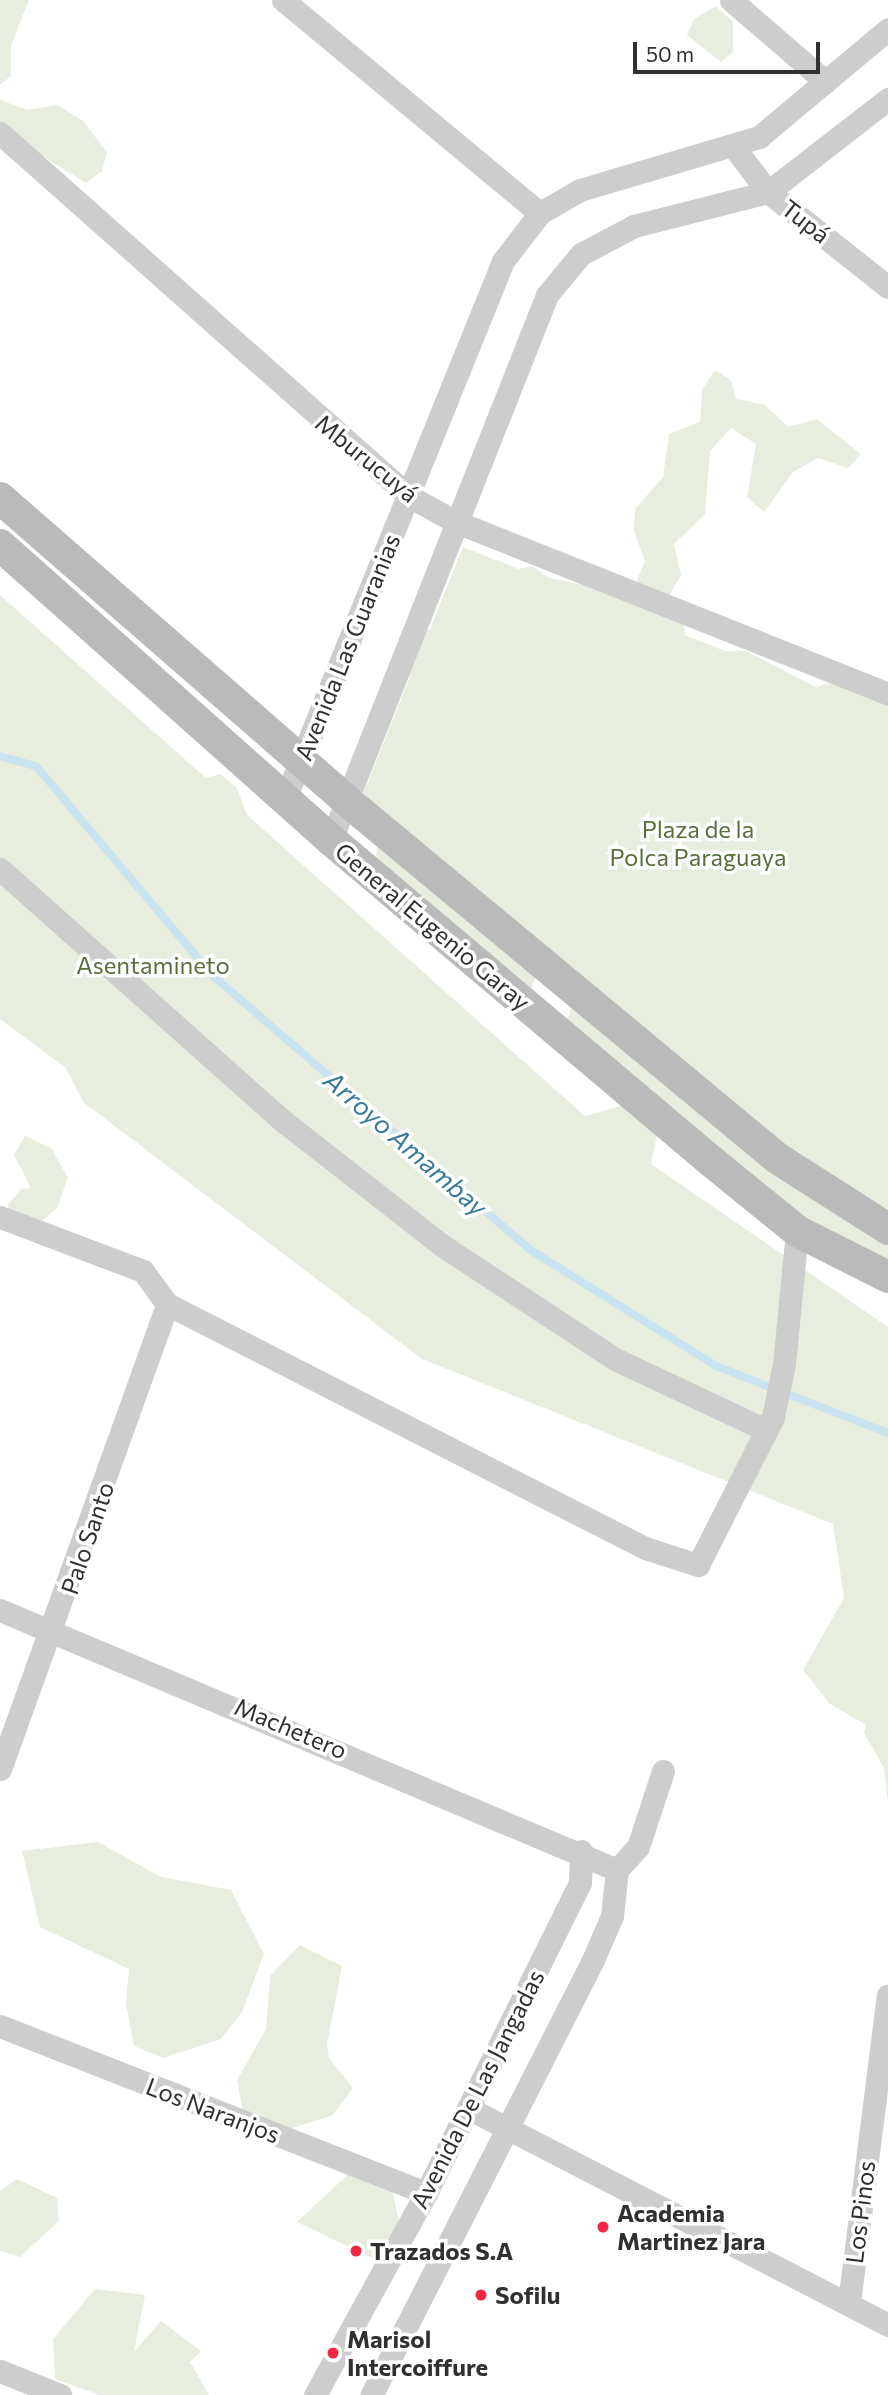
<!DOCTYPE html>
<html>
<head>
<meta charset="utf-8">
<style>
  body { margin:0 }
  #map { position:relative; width:888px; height:2395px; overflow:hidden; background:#fff; font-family:Commissioner,sans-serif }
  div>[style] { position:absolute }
  .green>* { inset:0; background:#e8eede }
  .stream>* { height:8px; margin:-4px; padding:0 4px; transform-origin:4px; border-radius:4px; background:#c9e3ef }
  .street>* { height:23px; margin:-11.5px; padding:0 11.5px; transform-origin:11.5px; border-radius:11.5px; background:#cdcdcd }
  .secondary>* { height:32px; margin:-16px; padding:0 16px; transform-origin:16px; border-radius:16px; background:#bababa }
  .dots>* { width:19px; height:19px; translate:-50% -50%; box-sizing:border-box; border:4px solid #fff; border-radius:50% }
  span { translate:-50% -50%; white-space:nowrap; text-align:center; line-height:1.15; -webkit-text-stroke:7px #fff; paint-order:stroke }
  .street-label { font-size:24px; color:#303030 }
  .park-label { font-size:24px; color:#577039 }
  .poi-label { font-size:24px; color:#303030; font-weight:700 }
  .left { translate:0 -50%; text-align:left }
  .water-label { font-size:26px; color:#377a9a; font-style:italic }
  .scale { position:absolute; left:633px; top:42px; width:187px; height:32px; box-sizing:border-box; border:4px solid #303030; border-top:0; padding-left:9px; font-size:21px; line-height:24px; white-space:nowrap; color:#303030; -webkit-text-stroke:5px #fff; paint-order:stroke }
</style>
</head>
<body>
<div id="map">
  <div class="green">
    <i style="clip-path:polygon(0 0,29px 0,11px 45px,11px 76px,0 85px)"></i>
    <i style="clip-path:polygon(716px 6px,733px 22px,733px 52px,721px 62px,687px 35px,694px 19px)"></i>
    <i style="clip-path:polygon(0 100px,28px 110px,58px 105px,83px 121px,107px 152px,102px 171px,86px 183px,39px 154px,0 142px)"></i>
    <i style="clip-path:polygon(715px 370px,731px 380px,736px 399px,765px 405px,788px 427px,817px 419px,861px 454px,848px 468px,818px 458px,793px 472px,764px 512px,747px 497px,756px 444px,731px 428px,710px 451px,705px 514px,674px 544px,681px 575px,667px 599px,683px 614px,685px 635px,725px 651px,746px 651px,816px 687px,841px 680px,888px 693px,888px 1264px,790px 1211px,561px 1038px,575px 998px,540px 967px,524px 1005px,376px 858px,378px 837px,359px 804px,410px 677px,401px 670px,411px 636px,430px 629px,463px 547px,519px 569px,532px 566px,549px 578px,641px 596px,637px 580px,645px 561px,634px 531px,635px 509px,663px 477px,669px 434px,700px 422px,702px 390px)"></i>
    <i style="clip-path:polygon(0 595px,206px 778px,220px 774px,237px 788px,247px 815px,585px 1116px,624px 1105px,659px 1125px,651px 1164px,888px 1327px,888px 1801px,884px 1768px,864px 1733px,866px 1725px,830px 1704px,803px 1670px,844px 1598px,833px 1524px,422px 1359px,83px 1102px,66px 1068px,0 1019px)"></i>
    <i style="clip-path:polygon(25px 1136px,51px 1148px,68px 1178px,57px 1208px,41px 1222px,10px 1217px,8px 1205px,21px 1189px,31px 1188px,14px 1155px)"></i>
    <i style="clip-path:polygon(98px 1842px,161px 1877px,231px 1890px,264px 1954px,242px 2012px,221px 2039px,163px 2058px,134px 2046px,126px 2004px,129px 1969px,40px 1927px,22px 1851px)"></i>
    <i style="clip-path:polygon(300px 1945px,342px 1966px,327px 2045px,329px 2058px,353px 2088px,333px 2115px,274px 2134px,245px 2122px,237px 2080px,266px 2029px,270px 1976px)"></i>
    <i style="clip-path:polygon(357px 2166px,403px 2183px,393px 2194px,400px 2226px,390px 2259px,370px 2257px,297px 2222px)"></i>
    <i style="clip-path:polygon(17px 2179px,57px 2198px,59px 2221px,20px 2257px,0 2251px,0 2191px)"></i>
    <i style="clip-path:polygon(95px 2289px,145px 2295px,134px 2352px,161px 2321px,201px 2351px,190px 2362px,209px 2395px,100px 2395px,55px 2379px,53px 2339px)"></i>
  </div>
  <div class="stream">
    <i style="left:0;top:756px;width:37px;rotate:16deg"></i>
    <i style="left:36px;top:766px;width:273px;rotate:49.9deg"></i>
    <i style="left:212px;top:975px;width:419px;rotate:40.8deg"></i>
    <i style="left:529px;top:1249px;width:221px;rotate:32deg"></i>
    <i style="left:716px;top:1366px;width:185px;rotate:21.3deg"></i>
  </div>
  <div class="street">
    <i style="left:283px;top:0;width:334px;rotate:39.7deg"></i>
    <i style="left:731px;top:0;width:125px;rotate:40.8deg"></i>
    <i style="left:0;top:133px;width:547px;rotate:41.59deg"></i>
    <i style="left:409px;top:496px;width:51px;rotate:29.1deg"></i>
    <i style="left:454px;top:521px;width:467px;rotate:21.7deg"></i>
    <i style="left:733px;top:146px;width:58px;rotate:52.7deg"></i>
    <i style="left:768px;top:192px;width:153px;rotate:38.4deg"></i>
    <i style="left:285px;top:799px;width:580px;rotate:-67.94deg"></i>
    <i style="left:503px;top:261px;width:61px;rotate:-52.4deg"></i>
    <i style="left:540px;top:213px;width:46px;rotate:-29.9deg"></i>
    <i style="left:580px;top:190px;width:187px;rotate:-16.5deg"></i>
    <i style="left:759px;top:137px;width:168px;rotate:-39.9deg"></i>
    <i style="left:331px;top:840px;width:586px;rotate:-68.38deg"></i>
    <i style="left:547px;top:295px;width:53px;rotate:-50.3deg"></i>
    <i style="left:581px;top:254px;width:60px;rotate:-27.8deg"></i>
    <i style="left:634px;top:226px;width:138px;rotate:-14.2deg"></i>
    <i style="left:768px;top:192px;width:152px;rotate:-37.8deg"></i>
    <i style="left:0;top:869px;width:379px;rotate:41.7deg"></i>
    <i style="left:283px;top:1121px;width:203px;rotate:38deg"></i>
    <i style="left:443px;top:1246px;width:206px;rotate:33.3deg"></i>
    <i style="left:615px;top:1359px;width:167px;rotate:25.2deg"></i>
    <i style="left:0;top:1217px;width:153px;rotate:20.7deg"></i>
    <i style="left:143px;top:1271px;width:41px;rotate:54deg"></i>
    <i style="left:167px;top:1304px;width:537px;rotate:27.04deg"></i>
    <i style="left:645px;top:1548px;width:56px;rotate:17.8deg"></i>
    <i style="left:698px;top:1565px;width:166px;rotate:-63.1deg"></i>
    <i style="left:773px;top:1417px;width:54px;rotate:-78.3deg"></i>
    <i style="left:784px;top:1364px;width:134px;rotate:-84.4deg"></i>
    <i style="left:0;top:1610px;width:670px;rotate:22.85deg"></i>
    <i style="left:617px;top:1870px;width:46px;rotate:96.2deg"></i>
    <i style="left:612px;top:1916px;width:48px;rotate:113.4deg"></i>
    <i style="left:593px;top:1960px;width:488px;rotate:117deg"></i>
    <i style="left:0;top:1769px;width:494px;rotate:-70.2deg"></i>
    <i style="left:617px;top:1870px;width:31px;rotate:-48deg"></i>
    <i style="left:638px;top:1847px;width:80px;rotate:-71.8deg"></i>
    <i style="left:0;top:2026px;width:458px;rotate:21.4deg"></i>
    <i style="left:468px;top:2108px;width:473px;rotate:27.3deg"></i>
    <i style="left:849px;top:2303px;width:310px;rotate:-82.8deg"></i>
    <i style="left:0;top:2371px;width:65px;rotate:21.8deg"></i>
    <i style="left:315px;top:2395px;width:230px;rotate:-61.2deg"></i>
    <i style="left:426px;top:2193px;width:346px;rotate:-63.6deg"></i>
    <i style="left:580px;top:1883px;width:32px;rotate:-88deg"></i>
  </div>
  <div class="secondary">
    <i style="left:0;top:498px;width:461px;rotate:41.1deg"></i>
    <i style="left:347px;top:801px;width:559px;rotate:39.7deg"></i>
    <i style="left:777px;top:1158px;width:132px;rotate:32.6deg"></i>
    <i style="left:0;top:545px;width:443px;rotate:41.7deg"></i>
    <i style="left:331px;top:840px;width:497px;rotate:40.2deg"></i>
    <i style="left:711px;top:1161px;width:111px;rotate:39.1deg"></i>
    <i style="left:797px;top:1231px;width:102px;rotate:26.8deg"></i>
  </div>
  <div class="dots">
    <i style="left:603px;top:2227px;background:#f32743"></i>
    <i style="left:356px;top:2251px;background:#f32743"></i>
    <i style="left:481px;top:2295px;background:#f32743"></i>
    <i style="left:333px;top:2353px;background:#f32743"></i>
  </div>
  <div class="street-label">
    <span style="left:806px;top:221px;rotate:38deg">Tupá</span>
    <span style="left:367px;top:458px;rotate:39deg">Mburucuyá</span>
    <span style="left:347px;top:647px;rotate:-68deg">Avenida Las Guaranias</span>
    <span style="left:433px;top:926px;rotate:40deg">General Eugenio Garay</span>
    <span style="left:87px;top:1538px;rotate:-71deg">Palo Santo</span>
    <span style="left:291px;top:1728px;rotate:23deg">Machetero</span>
    <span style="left:477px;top:2089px;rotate:-63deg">Avenida De Las Jangadas</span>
    <span style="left:213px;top:2110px;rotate:21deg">Los Naranjos</span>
    <span style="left:860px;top:2212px;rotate:-83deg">Los Pinos</span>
  </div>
  <div class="park-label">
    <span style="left:698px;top:843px">Plaza de la<br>Polca Paraguaya</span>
    <span style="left:153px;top:965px">Asentamineto</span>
  </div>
  <div class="poi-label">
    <span class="left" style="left:617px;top:2227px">Academia<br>Martinez Jara</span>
    <span class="left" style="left:370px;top:2251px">Trazados S.A</span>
    <span class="left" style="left:495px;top:2295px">Sofilu</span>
    <span class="left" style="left:347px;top:2353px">Marisol<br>Intercoiffure</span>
  </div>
  <div class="water-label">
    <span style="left:406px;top:1143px;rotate:41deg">Arroyo Amambay</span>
  </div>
  <div class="scale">50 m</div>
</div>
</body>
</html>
